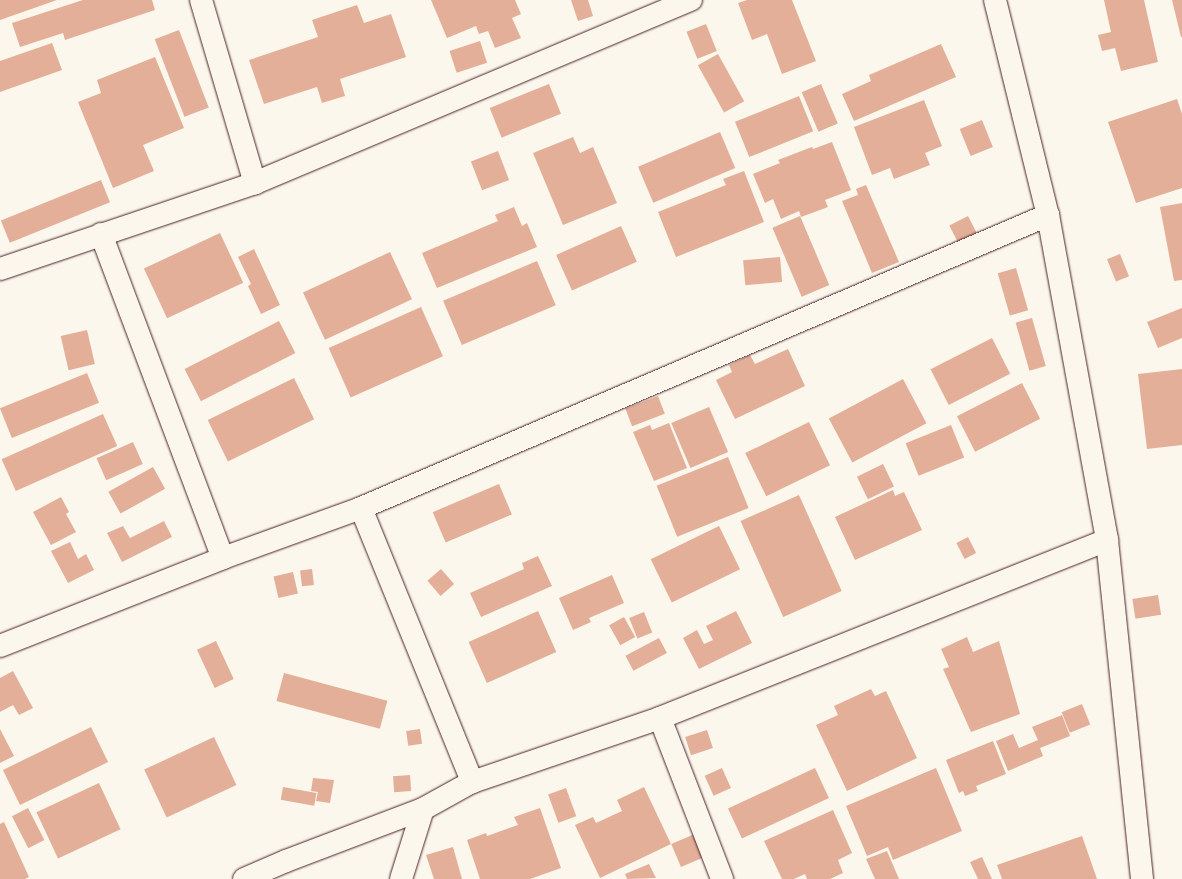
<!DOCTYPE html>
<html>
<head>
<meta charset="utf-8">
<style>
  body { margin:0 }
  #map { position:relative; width:1182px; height:879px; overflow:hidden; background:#fbf7ec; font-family:"Comic Neue",sans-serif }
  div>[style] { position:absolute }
  .building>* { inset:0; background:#e4af98; transform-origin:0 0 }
  .roads { filter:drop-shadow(0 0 1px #4a1f2b) drop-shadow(0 0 1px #4a1f2b) }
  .street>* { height:22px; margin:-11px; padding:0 11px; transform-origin:11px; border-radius:11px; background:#fbf7ec }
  span { translate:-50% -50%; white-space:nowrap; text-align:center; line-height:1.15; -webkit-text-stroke:4px #fbf7ec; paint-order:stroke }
</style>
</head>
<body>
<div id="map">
  <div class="building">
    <i style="clip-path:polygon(0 0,57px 0,0 20px)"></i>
    <i style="clip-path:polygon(83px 0,152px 0,155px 10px,65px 40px,63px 33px,20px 47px,12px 23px)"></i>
    <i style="clip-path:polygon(431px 0,515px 0,521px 14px,512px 18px,521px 38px,495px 48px,488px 31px,479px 34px,476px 26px,447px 38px)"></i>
    <i style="clip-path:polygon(571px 0,588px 0,593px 16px,578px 21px)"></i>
    <i style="clip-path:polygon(747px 0,792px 0,816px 61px,782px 74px,767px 34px,752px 40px,738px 3px)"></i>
    <i style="clip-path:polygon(1104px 0,1144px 0,1158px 62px,1121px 71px,1115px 48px,1102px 51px,1098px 35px,1111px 32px)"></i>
    <i style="clip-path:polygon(1172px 0,1182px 0,1182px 37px,1181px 37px)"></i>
    <i style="clip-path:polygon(357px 5px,364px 23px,391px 14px,406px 57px,340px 79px,345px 96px,322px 103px,317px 87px,264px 104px,249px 60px,318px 37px,312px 20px)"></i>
    <i style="left:706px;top:24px;width:29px;height:21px;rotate:68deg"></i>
    <i style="left:179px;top:30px;width:83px;height:26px;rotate:69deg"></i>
    <i style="left:480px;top:41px;width:23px;height:32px;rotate:72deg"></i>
    <i style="clip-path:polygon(52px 43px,62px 70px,0 92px,0 61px)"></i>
    <i style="clip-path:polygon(941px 44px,956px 77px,854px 121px,842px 94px,871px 81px,869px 75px)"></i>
    <i style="left:718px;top:54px;width:54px;height:23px;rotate:61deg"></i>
    <i style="clip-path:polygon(155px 57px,184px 128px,143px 145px,154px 171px,113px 188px,78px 102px,101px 93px,97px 80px)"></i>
    <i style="left:549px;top:84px;width:32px;height:64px;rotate:68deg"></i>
    <i style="left:821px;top:84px;width:43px;height:21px;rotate:67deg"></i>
    <i style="left:799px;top:96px;width:38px;height:69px;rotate:68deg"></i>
    <i style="clip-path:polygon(1177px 99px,1182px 114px,1182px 188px,1136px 203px,1108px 122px)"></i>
    <i style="clip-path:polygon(924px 100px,942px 146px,925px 153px,930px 165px,894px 179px,890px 168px,872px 175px,854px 127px)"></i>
    <i style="left:982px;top:120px;width:29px;height:24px;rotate:68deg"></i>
    <i style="left:720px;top:132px;width:39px;height:89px;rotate:67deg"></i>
    <i style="clip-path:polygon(573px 137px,580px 153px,593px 147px,617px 203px,563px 225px,533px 153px)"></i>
    <i style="clip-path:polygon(832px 142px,851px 190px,825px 200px,828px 207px,801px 217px,799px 211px,781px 219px,773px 199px,765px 203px,753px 174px,780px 163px,778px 160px,812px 147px,813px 149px)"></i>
    <i style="left:498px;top:151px;width:31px;height:29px;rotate:69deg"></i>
    <i style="clip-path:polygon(744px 171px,764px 222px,676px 257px,658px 212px,726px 185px,723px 179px)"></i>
    <i style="left:101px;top:180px;width:24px;height:108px;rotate:68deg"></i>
    <i style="clip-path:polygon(866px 185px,899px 262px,872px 273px,842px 201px,858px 195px,856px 189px)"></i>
    <i style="clip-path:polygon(1182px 203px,1182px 280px,1174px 281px,1160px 207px)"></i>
    <i style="clip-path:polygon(514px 207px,522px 226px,527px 223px,537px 247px,437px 288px,422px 253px,498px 221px,495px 215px)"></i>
    <i style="left:800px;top:216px;width:75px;height:30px;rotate:67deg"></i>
    <i style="left:968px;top:216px;width:20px;height:21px;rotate:63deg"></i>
    <i style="left:621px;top:226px;width:39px;height:71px;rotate:66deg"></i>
    <i style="left:220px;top:233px;width:55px;height:84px;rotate:65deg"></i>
    <i style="clip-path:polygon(254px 249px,280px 305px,261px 314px,248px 286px,251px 284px,238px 257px)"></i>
    <i style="left:390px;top:252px;width:52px;height:96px;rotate:65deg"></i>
    <i style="left:1120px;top:254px;width:24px;height:14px;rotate:68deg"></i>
    <i style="left:780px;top:257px;width:25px;height:37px;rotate:85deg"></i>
    <i style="left:537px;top:261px;width:48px;height:102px;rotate:67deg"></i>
    <i style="left:1016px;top:268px;width:44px;height:19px;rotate:74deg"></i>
    <i style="left:421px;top:307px;width:54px;height:101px;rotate:66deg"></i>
    <i style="clip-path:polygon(1182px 308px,1182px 338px,1158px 348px,1147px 322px)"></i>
    <i style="left:1032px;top:318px;width:50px;height:17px;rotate:74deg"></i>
    <i style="left:279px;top:321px;width:36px;height:106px;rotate:63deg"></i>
    <i style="left:87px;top:330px;width:35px;height:27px;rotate:77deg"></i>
    <i style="left:992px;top:338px;width:40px;height:69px;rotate:63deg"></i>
    <i style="clip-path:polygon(788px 349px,805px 386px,735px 419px,716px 380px,732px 372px,729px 365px,750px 355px,755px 364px)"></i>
    <i style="clip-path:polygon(1182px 369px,1182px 445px,1147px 449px,1138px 374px)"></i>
    <i style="left:87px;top:373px;width:32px;height:94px;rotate:68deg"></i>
    <i style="left:294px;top:378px;width:46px;height:96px;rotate:64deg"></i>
    <i style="left:903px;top:379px;width:50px;height:84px;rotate:62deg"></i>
    <i style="left:1022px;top:383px;width:40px;height:73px;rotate:63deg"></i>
    <i style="left:658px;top:396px;width:19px;height:35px;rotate:69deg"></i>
    <i style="left:709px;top:407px;width:49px;height:41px;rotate:67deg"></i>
    <i style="left:103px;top:414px;width:35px;height:111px;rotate:66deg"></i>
    <i style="left:809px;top:422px;width:48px;height:71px;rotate:64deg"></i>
    <i style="clip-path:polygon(669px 423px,687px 468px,654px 481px,633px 432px,650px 425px,652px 430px)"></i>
    <i style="left:951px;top:425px;width:35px;height:49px;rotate:68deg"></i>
    <i style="left:133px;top:442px;width:24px;height:40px;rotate:66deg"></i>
    <i style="left:728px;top:457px;width:55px;height:77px;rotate:68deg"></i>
    <i style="left:883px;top:464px;width:25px;height:29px;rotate:64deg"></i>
    <i style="left:153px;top:467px;width:25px;height:51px;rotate:61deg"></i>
    <i style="left:499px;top:484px;width:33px;height:72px;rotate:67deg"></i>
    <i style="clip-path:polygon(893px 490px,895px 496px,904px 492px,922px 530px,855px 560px,835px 517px)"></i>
    <i style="left:799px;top:495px;width:105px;height:64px;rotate:66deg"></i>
    <i style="clip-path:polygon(61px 497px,69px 512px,66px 514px,76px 532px,51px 545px,33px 512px)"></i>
    <i style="clip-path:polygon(164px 521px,172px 537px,122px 562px,107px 533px,123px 526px,130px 538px)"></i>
    <i style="left:719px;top:526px;width:48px;height:76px;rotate:64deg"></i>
    <i style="left:968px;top:537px;width:18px;height:13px;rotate:63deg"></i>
    <i style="clip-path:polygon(70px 542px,78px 559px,86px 554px,94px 570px,68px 583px,51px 551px)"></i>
    <i style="clip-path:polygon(538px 556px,552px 586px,481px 617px,470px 593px,524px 569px,522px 563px)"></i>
    <i style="left:312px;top:569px;width:16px;height:12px;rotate:83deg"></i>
    <i style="left:441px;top:569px;width:20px;height:18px;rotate:49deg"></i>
    <i style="left:293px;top:572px;width:22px;height:20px;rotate:77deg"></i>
    <i style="clip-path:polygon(612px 575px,624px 603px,589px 618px,591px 622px,573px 630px,559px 598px)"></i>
    <i style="left:1158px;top:595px;width:20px;height:26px;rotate:81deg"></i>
    <i style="left:538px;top:611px;width:45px;height:76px;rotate:66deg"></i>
    <i style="clip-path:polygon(736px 611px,752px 643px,699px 669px,683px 638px,697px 630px,704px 644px,713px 640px,706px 626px)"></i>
    <i style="left:644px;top:612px;width:22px;height:16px;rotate:68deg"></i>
    <i style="left:624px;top:617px;width:23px;height:17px;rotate:61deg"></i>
    <i style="clip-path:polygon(967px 637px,973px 652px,999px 641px,1020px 714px,971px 732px,943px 669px,949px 667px,941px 649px)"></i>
    <i style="left:659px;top:638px;width:17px;height:38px;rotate:62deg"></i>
    <i style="left:216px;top:641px;width:42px;height:21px;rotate:65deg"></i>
    <i style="clip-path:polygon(13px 671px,33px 708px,19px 715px,13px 705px,0 712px,0 678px)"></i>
    <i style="left:284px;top:673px;width:107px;height:29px;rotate:15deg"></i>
    <i style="clip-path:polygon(871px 689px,875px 696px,886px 691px,917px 758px,847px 791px,816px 725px,838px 715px,834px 706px)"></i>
    <i style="left:1082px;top:704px;width:22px;height:22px;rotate:68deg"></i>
    <i style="clip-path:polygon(1062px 715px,1070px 736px,1040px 748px,1043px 756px,1008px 771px,996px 741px,1013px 734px,1019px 748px,1038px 740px,1032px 727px)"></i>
    <i style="left:91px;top:727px;width:39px;height:98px;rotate:64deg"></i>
    <i style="clip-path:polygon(0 729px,14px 756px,0 763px)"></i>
    <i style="left:420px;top:729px;width:15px;height:14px;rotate:82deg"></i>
    <i style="left:707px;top:730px;width:19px;height:23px;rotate:72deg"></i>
    <i style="left:214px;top:737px;width:53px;height:77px;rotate:65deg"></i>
    <i style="clip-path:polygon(993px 741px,1006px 774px,976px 786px,978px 791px,965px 796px,963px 791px,959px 793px,946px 760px)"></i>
    <i style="left:722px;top:768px;width:22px;height:19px;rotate:66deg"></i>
    <i style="left:815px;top:768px;width:33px;height:96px;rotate:65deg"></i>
    <i style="clip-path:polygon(936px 768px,962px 831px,893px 860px,888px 847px,867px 856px,846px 806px)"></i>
    <i style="left:410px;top:775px;width:16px;height:17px;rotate:86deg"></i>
    <i style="clip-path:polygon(313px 778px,334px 780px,330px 803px,316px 801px,318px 792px,311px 791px)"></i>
    <i style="left:99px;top:783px;width:51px;height:69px;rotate:65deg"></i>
    <i style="left:283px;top:787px;width:34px;height:13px;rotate:10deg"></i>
    <i style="clip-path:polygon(644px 787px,671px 844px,600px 878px,575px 825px,593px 817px,596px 823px,622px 811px,617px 800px)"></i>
    <i style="left:566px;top:788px;width:30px;height:19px;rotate:70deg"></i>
    <i style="left:28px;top:808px;width:36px;height:18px;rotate:63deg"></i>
    <i style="clip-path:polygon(540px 808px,561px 868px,530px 879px,480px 879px,467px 840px,486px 833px,487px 836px,518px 825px,514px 817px)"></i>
    <i style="clip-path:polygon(833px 810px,852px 853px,838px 860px,843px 873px,830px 879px,807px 879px,805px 874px,794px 879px,782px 879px,764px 841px)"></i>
    <i style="clip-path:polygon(4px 822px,29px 877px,25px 879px,0 879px,0 824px)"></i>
    <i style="left:697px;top:833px;width:25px;height:28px;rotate:67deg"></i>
    <i style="clip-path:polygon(1082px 836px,1097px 879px,1002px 879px,997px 865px)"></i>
    <i style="clip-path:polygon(453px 847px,462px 879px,434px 879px,426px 855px)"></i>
    <i style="clip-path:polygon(887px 851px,899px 879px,875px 879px,866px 859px)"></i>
    <i style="clip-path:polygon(982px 857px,992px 879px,978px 879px,970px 862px)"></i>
    <i style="clip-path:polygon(649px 864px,656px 878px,627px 879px,625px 874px)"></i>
  </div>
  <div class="roads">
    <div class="street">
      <i style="left:201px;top:0;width:191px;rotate:73.6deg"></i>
      <i style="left:995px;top:0;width:221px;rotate:76.2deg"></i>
      <i style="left:1048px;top:215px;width:330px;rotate:79.7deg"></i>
      <i style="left:1107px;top:540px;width:341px;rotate:84.1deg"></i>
      <i style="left:101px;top:234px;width:346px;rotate:69.4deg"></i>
      <i style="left:0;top:269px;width:269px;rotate:-18.6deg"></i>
      <i style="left:255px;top:183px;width:473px;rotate:-22.8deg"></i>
      <i style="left:361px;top:508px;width:296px;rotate:67.9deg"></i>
      <i style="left:0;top:646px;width:240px;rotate:-21.5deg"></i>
      <i style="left:223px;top:558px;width:147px;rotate:-19.9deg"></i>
      <i style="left:361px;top:508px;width:747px;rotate:-23.1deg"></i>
      <i style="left:660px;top:718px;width:173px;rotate:68.9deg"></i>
      <i style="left:244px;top:879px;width:46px;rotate:-23.2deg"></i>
      <i style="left:286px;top:861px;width:147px;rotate:-20.8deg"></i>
      <i style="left:401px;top:879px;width:73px;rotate:-72.6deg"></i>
      <i style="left:423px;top:809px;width:56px;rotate:-28.9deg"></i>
      <i style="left:472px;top:782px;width:199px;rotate:-18.8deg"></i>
      <i style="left:660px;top:718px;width:481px;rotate:-21.7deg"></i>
    </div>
  </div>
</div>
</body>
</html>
